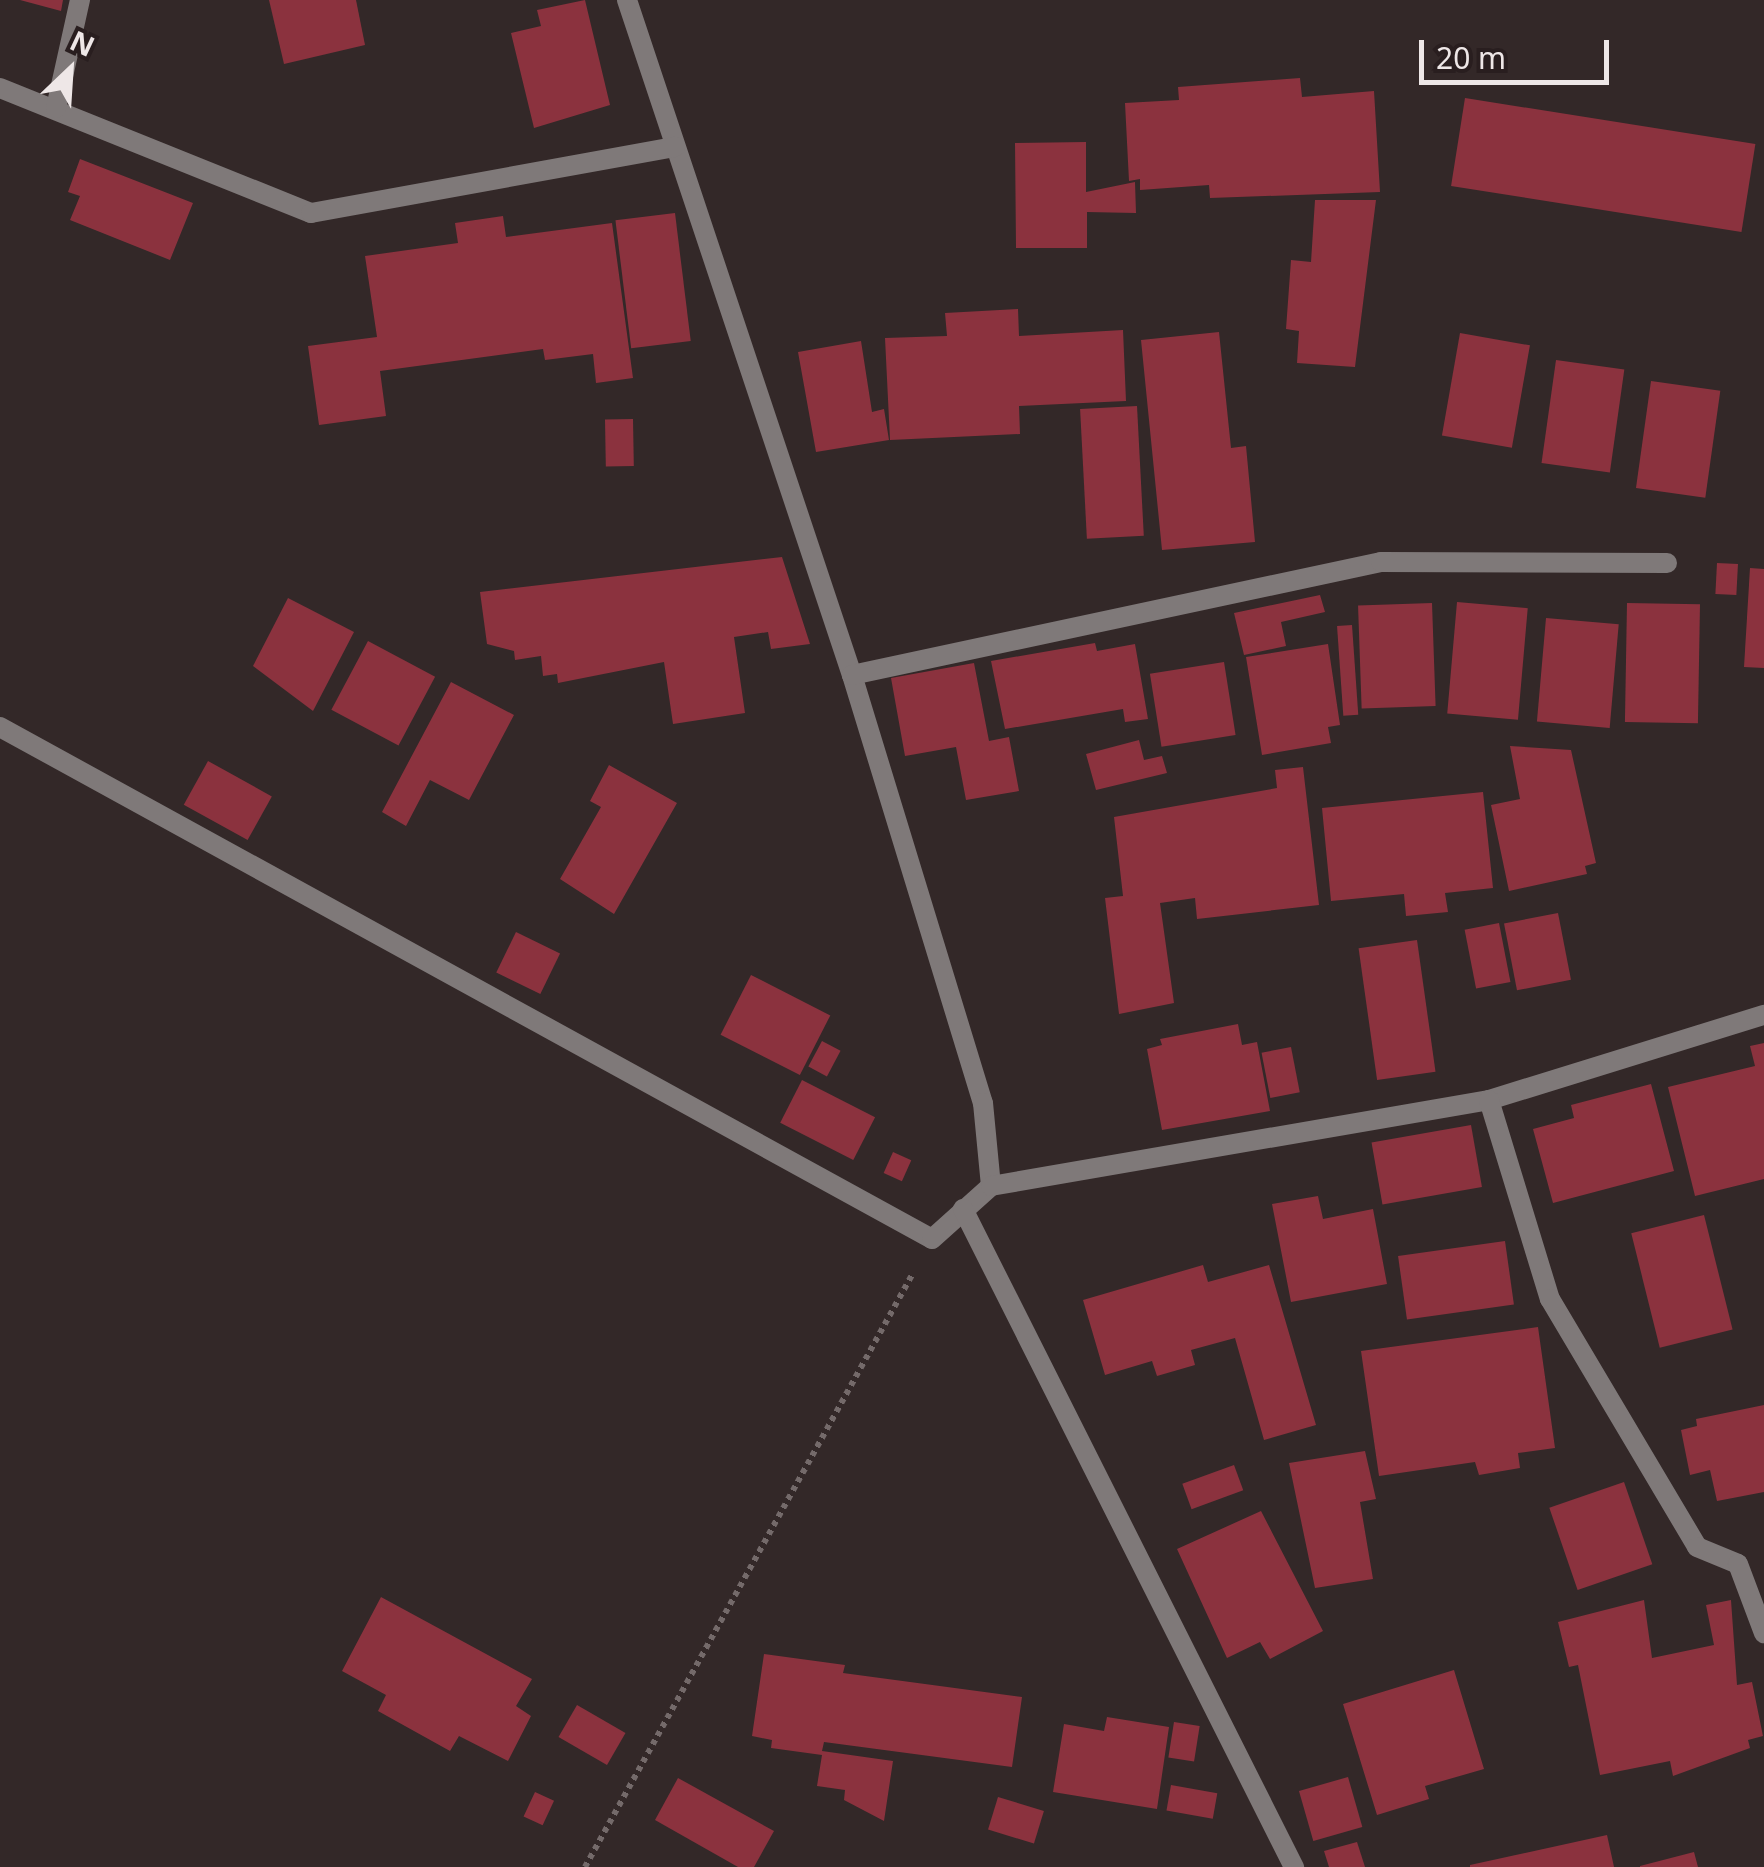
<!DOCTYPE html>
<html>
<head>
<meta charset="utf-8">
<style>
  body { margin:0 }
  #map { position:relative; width:1764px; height:1867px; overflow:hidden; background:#332828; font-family:"Noto Sans",sans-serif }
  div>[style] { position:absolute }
  .building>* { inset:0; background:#8b323e; transform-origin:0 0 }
  .path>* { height:6px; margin-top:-3px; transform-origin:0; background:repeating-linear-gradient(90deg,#746a6a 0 5px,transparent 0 10px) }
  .street>* { height:20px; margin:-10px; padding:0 10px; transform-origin:10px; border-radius:10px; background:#7f7979 }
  span { translate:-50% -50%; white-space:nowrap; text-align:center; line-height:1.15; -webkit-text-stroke:9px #291e1f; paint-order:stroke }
  .north { position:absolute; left:20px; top:20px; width:100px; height:100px; -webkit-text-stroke:8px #291e1f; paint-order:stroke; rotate:25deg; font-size:28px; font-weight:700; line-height:40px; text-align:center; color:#eee7e7 }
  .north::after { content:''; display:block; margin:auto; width:35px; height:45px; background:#eee7e7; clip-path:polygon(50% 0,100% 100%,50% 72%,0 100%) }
  .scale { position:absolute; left:1419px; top:40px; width:190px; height:45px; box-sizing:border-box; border:5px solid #eee7e7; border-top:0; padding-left:12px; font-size:30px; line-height:35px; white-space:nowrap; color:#eee7e7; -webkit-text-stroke:8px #291e1f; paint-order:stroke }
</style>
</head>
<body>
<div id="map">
  <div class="building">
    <i style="clip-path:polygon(20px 0,63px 0,61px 11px)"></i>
    <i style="clip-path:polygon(269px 0,356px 0,365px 45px,284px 64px)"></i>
    <i style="clip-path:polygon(585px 0,610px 105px,534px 128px,511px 33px,541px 26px,537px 10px)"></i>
    <i style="clip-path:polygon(1300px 78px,1302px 97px,1374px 91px,1380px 192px,1210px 198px,1209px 185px,1140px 190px,1140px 179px,1129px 181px,1125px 103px,1179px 100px,1178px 87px)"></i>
    <i style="left:1465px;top:98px;width:294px;height:89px;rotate:9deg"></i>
    <i style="clip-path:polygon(1086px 142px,1086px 192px,1135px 182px,1136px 213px,1087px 212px,1087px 248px,1016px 248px,1015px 143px)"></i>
    <i style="clip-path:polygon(80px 159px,193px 203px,170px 260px,70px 220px,80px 196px,68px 192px)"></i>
    <i style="clip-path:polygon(1315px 200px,1376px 200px,1355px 367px,1297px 363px,1299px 331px,1286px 329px,1291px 260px,1311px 262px)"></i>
    <i style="left:675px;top:213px;width:129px;height:60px;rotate:83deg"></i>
    <i style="clip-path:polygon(503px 216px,506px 237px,612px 223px,633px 378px,596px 383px,593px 354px,545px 360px,543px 349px,380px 371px,386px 416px,319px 425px,308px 346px,377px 337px,365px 256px,458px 243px,455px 223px)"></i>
    <i style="clip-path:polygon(1018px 309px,1019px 336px,1123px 330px,1126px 401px,1019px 406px,1020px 434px,890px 440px,885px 338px,947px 336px,945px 313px)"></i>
    <i style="clip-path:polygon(1219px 332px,1231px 448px,1246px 446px,1255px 542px,1162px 550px,1141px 340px)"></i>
    <i style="left:1460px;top:333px;width:71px;height:104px;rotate:10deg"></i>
    <i style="clip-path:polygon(861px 341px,872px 412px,884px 409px,889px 440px,816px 452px,798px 352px)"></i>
    <i style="left:1556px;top:360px;width:69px;height:104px;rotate:8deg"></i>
    <i style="left:1651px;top:381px;width:70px;height:108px;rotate:8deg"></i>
    <i style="left:1137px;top:406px;width:130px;height:57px;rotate:87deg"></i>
    <i style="left:633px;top:419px;width:47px;height:28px;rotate:89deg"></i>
    <i style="clip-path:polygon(782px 557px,810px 644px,771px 649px,768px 632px,734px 637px,745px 713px,673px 724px,664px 662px,558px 683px,557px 674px,543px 676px,541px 656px,515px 660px,514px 651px,487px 644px,480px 592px)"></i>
    <i style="left:1717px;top:563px;width:21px;height:31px;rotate:3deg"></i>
    <i style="clip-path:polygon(1750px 568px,1764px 569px,1764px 668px,1744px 667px)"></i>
    <i style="clip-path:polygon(1320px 595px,1325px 612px,1281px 622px,1286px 646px,1244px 655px,1234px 613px)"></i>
    <i style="clip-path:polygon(288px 598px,354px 632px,313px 711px,253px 666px)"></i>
    <i style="left:1457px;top:602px;width:71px;height:112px;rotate:5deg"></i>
    <i style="left:1432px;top:603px;width:103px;height:74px;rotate:88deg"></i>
    <i style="left:1627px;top:603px;width:73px;height:119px;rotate:1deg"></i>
    <i style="left:1546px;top:618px;width:73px;height:104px;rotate:5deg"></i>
    <i style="left:1352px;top:625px;width:90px;height:15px;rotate:86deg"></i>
    <i style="left:368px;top:641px;width:76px;height:78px;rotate:28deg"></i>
    <i style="clip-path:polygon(1095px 643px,1097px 651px,1135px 644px,1148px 719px,1125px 722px,1123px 709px,1005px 729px,991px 661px)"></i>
    <i style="clip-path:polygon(1328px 644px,1340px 725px,1328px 727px,1331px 743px,1262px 755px,1246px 657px)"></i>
    <i style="left:1224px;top:662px;width:74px;height:75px;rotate:81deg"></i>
    <i style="clip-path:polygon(974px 663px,989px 741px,1009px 737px,1019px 791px,966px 800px,956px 747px,905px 756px,891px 678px)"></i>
    <i style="clip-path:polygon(451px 682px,514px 715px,469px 800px,430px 780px,406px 826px,382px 812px)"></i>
    <i style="clip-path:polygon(1139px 740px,1144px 760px,1162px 756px,1167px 773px,1096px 790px,1086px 754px)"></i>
    <i style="clip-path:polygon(1510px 746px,1571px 750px,1596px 863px,1585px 866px,1587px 874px,1509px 891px,1491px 805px,1520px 799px)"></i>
    <i style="left:208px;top:761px;width:73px;height:50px;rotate:29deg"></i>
    <i style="clip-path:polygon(609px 765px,677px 803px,614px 914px,560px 879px,601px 807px,590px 801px)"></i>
    <i style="clip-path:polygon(1303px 767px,1319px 905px,1197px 919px,1195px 898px,1160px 903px,1174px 1003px,1119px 1014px,1105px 898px,1123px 896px,1114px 817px,1277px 788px,1275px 770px)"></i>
    <i style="clip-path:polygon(1483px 792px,1493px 888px,1445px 893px,1448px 912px,1406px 916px,1404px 894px,1331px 901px,1322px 808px)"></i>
    <i style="left:1558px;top:913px;width:68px;height:55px;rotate:79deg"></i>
    <i style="left:1499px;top:923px;width:60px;height:35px;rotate:79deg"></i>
    <i style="left:516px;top:932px;width:49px;height:45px;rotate:26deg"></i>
    <i style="left:1417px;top:940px;width:133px;height:59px;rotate:82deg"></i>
    <i style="left:751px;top:975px;width:89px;height:67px;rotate:27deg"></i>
    <i style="clip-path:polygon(1238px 1024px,1242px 1045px,1257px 1042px,1270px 1111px,1162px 1130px,1147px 1049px,1162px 1045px,1160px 1039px)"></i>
    <i style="left:822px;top:1041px;width:21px;height:29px;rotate:28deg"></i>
    <i style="clip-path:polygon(1764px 1043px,1764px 1179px,1695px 1196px,1668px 1087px,1755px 1066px,1750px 1046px)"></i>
    <i style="left:1291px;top:1047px;width:46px;height:30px;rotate:79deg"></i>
    <i style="left:802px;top:1080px;width:82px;height:48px;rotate:27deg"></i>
    <i style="clip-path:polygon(1651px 1084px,1674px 1171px,1553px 1203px,1533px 1129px,1574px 1118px,1571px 1105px)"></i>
    <i style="left:1471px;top:1125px;width:63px;height:101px;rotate:80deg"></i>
    <i style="left:893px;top:1152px;width:20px;height:23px;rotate:24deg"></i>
    <i style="clip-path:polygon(1318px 1196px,1323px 1219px,1373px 1209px,1387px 1284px,1291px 1302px,1272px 1204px)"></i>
    <i style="left:1704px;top:1215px;width:118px;height:75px;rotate:76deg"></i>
    <i style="left:1505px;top:1241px;width:64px;height:108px;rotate:82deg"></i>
    <i style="clip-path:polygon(1203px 1265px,1208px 1282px,1269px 1265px,1316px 1425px,1264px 1440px,1235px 1338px,1191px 1350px,1195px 1365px,1157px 1376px,1152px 1361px,1105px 1375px,1083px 1300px)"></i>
    <i style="clip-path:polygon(1538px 1327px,1555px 1448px,1518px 1453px,1520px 1468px,1479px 1475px,1475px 1462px,1379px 1476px,1361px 1351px)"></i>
    <i style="clip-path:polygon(1764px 1405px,1764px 1492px,1717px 1501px,1710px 1470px,1690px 1475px,1681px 1430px,1697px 1426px,1696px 1419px)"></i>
    <i style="clip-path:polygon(1365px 1451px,1376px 1499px,1360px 1502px,1373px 1579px,1315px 1588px,1289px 1463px)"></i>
    <i style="left:1234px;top:1465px;width:27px;height:55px;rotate:70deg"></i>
    <i style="left:1624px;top:1482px;width:87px;height:79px;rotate:71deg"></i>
    <i style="clip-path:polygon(1261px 1511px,1323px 1631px,1270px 1659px,1260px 1642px,1227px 1658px,1177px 1549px)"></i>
    <i style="clip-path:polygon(381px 1597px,532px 1679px,516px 1706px,531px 1716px,508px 1761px,459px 1736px,450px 1751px,378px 1711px,386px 1695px,342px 1671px)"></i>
    <i style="clip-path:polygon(1644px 1600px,1652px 1658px,1714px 1645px,1706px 1605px,1731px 1600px,1737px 1685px,1752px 1682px,1763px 1736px,1748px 1740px,1750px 1748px,1673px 1776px,1670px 1761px,1600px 1775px,1578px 1665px,1569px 1667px,1558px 1622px)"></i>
    <i style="clip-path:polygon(764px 1654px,845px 1665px,843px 1673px,1022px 1697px,1012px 1767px,824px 1742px,822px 1751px,893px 1761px,884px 1821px,844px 1800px,845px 1790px,817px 1786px,822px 1755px,771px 1748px,772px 1740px,752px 1736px)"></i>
    <i style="clip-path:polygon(1454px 1670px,1484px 1769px,1425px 1786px,1429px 1799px,1377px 1815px,1343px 1704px)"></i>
    <i style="left:577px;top:1705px;width:56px;height:37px;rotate:30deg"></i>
    <i style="clip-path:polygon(1107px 1717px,1169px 1727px,1157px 1809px,1053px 1792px,1064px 1724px,1104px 1731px)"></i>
    <i style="left:1174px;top:1722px;width:26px;height:36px;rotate:9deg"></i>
    <i style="left:1348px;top:1777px;width:52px;height:51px;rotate:74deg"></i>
    <i style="clip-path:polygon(678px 1778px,774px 1831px,754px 1867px,738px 1867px,655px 1820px)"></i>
    <i style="left:1171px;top:1785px;width:47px;height:26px;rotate:10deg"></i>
    <i style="left:535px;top:1792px;width:21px;height:27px;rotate:25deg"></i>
    <i style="left:998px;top:1797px;width:48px;height:34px;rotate:17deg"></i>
    <i style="clip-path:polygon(1607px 1835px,1614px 1867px,1470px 1867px,1470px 1865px)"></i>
    <i style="clip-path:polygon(1357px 1842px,1365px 1867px,1329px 1867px,1324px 1851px)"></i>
    <i style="clip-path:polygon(1694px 1852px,1698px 1867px,1640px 1867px,1640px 1866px)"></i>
  </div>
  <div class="path">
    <i style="left:585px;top:1867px;width:676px;rotate:-61.09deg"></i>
  </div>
  <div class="street">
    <i style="left:627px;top:0;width:712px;rotate:71.57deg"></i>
    <i style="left:852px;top:675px;width:448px;rotate:73deg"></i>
    <i style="left:983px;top:1103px;width:83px;rotate:84.5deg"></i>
    <i style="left:0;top:88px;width:335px;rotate:21.9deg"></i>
    <i style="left:311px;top:213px;width:370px;rotate:-10.3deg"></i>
    <i style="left:56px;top:108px;width:111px;rotate:-77.5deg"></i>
    <i style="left:852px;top:675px;width:541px;rotate:-12.06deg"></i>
    <i style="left:1381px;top:562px;width:286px;rotate:0.2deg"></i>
    <i style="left:0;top:727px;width:1063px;rotate:28.78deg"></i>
    <i style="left:932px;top:1239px;width:79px;rotate:-41.9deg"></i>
    <i style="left:991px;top:1186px;width:505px;rotate:-9.8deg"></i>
    <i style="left:1489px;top:1100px;width:288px;rotate:-17.2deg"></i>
    <i style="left:1489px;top:1100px;width:208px;rotate:73deg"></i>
    <i style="left:1550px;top:1299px;width:288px;rotate:59.3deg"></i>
    <i style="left:1697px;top:1547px;width:44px;rotate:22.5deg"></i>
    <i style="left:1738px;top:1564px;width:74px;rotate:69.4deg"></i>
    <i style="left:963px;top:1209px;width:737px;rotate:63.3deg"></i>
  </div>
  <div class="north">N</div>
  <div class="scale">20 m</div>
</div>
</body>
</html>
